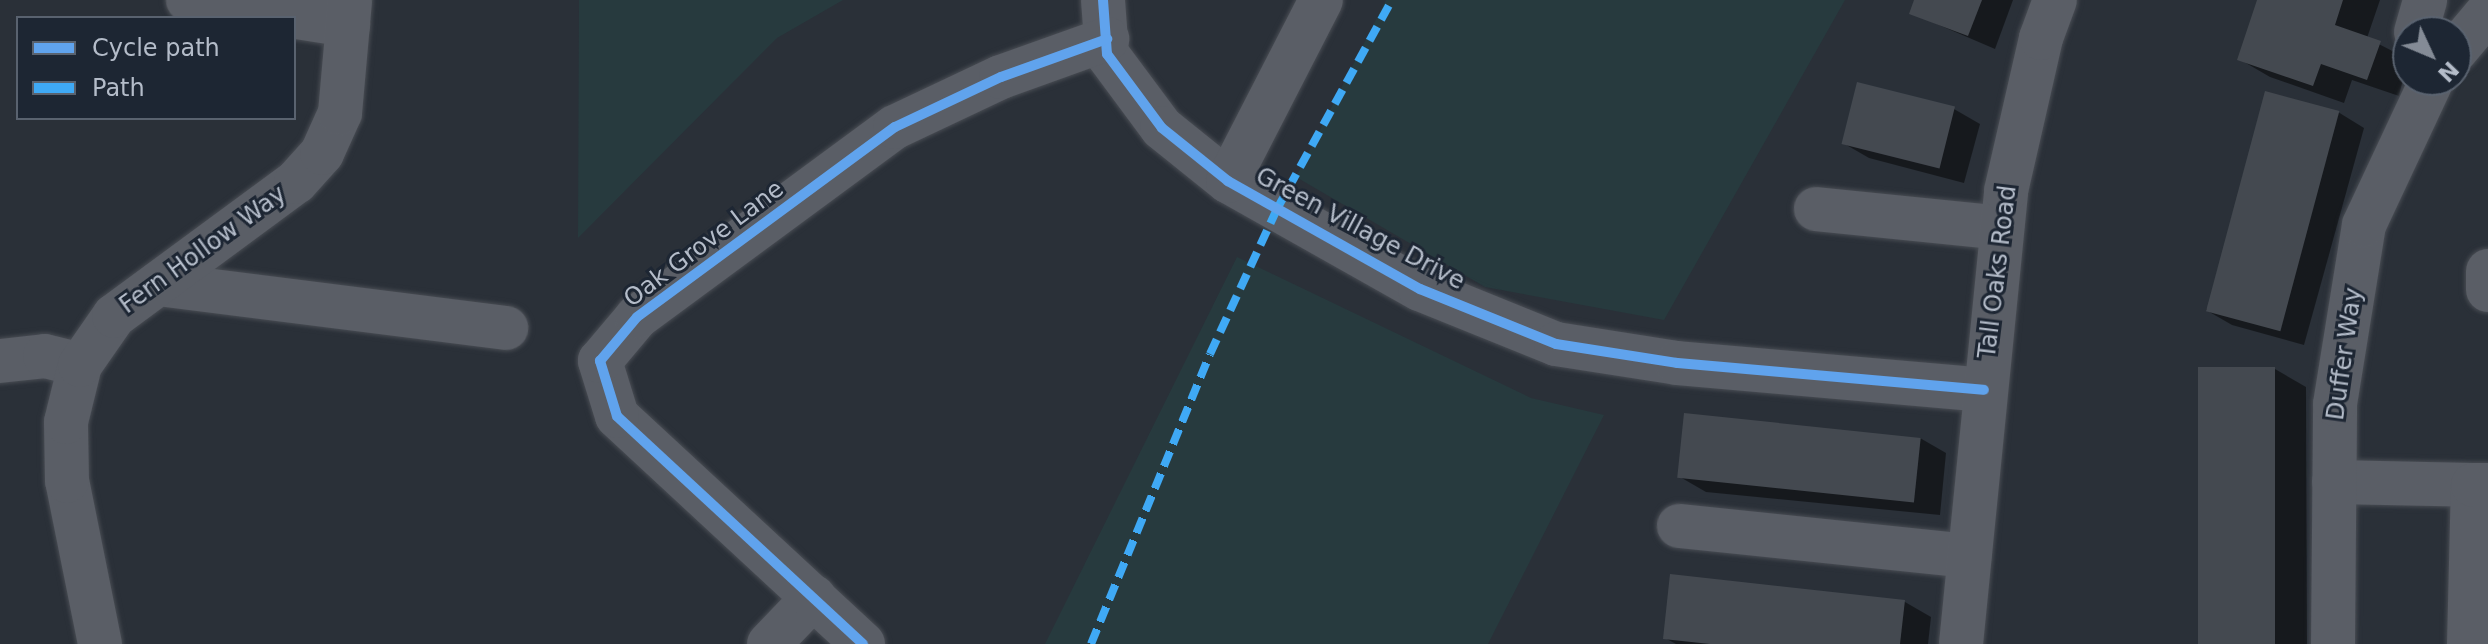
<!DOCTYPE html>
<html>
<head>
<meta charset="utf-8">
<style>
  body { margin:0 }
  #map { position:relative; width:2488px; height:644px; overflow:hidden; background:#2a3038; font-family:"DejaVu Sans",sans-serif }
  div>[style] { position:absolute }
  .green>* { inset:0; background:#273a3e }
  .shadow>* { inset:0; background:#0007 }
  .building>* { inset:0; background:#444950; transform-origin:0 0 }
  .roads { filter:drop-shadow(0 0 2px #484c53) drop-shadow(0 0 2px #484c53) }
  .minor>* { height:44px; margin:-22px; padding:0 22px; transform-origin:22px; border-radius:22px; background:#5a5e66 }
  .quiet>* { height:8px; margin-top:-4px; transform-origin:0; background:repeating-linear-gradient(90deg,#3fa9f5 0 16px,transparent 0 24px) }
  .cycleway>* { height:10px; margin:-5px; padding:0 5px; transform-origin:5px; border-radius:5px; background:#60a3ed }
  span { translate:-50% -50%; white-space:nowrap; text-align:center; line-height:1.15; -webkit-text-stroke:6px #1d2633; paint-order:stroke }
  .street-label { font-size:24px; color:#b4bcc9 }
  .legend { position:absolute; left:16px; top:16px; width:280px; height:104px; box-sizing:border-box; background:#1d2633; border:2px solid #59626f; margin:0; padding:10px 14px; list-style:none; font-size:24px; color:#b4bcc9 }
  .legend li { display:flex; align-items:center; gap:16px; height:40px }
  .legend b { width:40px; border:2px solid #59626f }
  .north { position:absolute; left:2392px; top:16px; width:80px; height:80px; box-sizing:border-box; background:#1d2633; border:2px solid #59626f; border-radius:50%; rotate:134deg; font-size:22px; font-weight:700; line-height:32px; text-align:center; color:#b4bcc9 }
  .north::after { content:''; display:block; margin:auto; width:28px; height:36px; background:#848b96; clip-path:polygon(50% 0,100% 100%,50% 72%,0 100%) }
</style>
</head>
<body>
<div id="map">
  <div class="green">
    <i style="clip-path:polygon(579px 0,843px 0,777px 38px,578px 238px)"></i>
    <i style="clip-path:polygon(1386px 0,1845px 0,1664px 320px,1485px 287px,1296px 177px)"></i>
    <i style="clip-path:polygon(1237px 257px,1531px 398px,1604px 415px,1488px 644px,1045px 644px)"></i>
  </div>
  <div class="shadow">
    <i style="clip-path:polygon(1916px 0,2013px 0,1995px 49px,1911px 13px)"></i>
    <i style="clip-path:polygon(2259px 0,2380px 0,2367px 38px,2408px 59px,2399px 96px,2352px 80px,2344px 103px,2270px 77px,2239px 59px)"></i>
    <i style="clip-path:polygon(1954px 109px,1980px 124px,1964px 183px,1869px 158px,1843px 143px)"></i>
    <i style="clip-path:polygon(2338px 112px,2364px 128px,2304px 345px,2232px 325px,2206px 310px)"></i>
    <i style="clip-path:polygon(2275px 369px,2306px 387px,2307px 644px,2202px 644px)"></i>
    <i style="clip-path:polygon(1920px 438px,1946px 453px,1940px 515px,1706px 492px,1680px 477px)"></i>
    <i style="clip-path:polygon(1905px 602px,1931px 617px,1928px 644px,1676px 644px,1665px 638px)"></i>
  </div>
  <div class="building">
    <i style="clip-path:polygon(1914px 0,1982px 0,1968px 36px,1909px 14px)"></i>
    <i style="clip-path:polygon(2257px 0,2343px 0,2335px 25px,2381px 41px,2367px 80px,2321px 64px,2313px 86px,2237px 60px)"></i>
    <i style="left:1857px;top:82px;width:101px;height:64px;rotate:14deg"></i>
    <i style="left:2265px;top:91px;width:77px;height:228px;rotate:15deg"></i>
    <i style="left:2275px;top:367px;width:277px;height:77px;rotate:90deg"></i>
    <i style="left:1684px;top:413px;width:238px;height:65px;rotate:6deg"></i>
    <i style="clip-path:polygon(1670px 574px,1905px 600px,1900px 644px,1710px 644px,1663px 639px)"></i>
  </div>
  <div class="roads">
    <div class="minor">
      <i style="left:188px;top:0;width:162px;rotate:8.9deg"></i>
      <i style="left:1103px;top:0;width:54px;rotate:85.8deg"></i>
      <i style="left:1107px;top:54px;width:92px;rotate:53.4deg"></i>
      <i style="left:1162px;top:128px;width:85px;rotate:38.8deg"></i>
      <i style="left:1228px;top:181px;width:220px;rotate:29.4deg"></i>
      <i style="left:1420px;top:289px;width:147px;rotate:22deg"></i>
      <i style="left:1556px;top:344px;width:122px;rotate:8.9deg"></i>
      <i style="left:1677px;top:363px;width:308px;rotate:5deg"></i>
      <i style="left:2416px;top:32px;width:33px;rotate:-74deg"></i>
      <i style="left:2456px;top:50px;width:50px;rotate:-49.9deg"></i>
      <i style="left:1228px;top:181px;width:203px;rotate:-62.8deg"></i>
      <i style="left:1816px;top:209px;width:187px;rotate:5.8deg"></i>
      <i style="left:2488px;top:271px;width:19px;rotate:90deg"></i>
      <i style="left:158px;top:284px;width:351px;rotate:7.2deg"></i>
      <i style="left:0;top:361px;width:45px;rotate:-6.3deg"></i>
      <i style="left:45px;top:356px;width:36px;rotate:14deg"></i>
      <i style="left:2334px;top:482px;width:139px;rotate:1.2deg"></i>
      <i style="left:1679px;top:526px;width:292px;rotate:5.9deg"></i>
      <i style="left:100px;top:644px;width:166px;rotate:-101.4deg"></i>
      <i style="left:67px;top:481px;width:59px;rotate:-91deg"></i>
      <i style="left:66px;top:422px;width:59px;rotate:-76.2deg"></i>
      <i style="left:80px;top:365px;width:60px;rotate:-55.2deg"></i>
      <i style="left:114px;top:316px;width:226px;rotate:-36.4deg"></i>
      <i style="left:296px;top:182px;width:39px;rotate:-48deg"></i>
      <i style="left:322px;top:153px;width:44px;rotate:-65.8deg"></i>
      <i style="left:340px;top:113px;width:113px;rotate:-84.9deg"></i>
      <i style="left:769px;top:644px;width:65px;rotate:-46.2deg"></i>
      <i style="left:863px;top:644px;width:335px;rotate:-137.2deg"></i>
      <i style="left:617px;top:416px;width:58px;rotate:-107.2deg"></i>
      <i style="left:600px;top:361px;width:57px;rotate:-49.9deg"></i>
      <i style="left:637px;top:317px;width:320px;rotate:-36.4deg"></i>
      <i style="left:895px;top:127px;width:117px;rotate:-25.3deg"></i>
      <i style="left:1001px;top:77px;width:113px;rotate:-19.7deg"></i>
      <i style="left:1961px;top:644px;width:455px;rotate:-84.3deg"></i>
      <i style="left:2006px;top:191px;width:157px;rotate:-77.1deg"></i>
      <i style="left:2041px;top:38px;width:40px;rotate:-69.8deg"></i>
      <i style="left:2333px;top:644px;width:240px;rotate:-89.5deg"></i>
      <i style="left:2335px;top:404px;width:181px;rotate:-80.8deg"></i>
      <i style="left:2364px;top:225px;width:160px;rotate:-64.9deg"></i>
      <i style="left:2469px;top:644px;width:159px;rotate:-88.6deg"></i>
      <i style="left:2473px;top:485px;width:15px"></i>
    </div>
  </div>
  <div class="quiet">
    <i style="left:1091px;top:644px;width:313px;rotate:-67.7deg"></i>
    <i style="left:1210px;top:354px;width:160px;rotate:-65.2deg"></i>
    <i style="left:1277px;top:209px;width:239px;rotate:-61.2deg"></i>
  </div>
  <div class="cycleway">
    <i style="left:1103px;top:0;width:54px;rotate:85.8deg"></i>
    <i style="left:1107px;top:54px;width:92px;rotate:53.4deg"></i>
    <i style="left:1162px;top:128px;width:85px;rotate:38.8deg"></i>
    <i style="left:1228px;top:181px;width:220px;rotate:29.4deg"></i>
    <i style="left:1420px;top:289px;width:147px;rotate:22deg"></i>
    <i style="left:1556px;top:344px;width:122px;rotate:8.9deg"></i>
    <i style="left:1677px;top:363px;width:308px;rotate:5deg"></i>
    <i style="left:863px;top:644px;width:335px;rotate:-137.2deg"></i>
    <i style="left:617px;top:416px;width:58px;rotate:-107.2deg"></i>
    <i style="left:600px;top:361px;width:57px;rotate:-49.9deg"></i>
    <i style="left:637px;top:317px;width:320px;rotate:-36.4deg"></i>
    <i style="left:895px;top:127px;width:117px;rotate:-25.3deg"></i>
    <i style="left:1001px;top:77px;width:113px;rotate:-19.7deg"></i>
  </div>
  <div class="street-label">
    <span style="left:1360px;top:229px;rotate:28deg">Green Village Drive</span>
    <span style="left:704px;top:244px;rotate:-37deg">Oak Grove Lane</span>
    <span style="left:203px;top:250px;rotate:-36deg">Fern Hollow Way</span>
    <span style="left:1998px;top:272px;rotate:-83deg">Tall Oaks Road</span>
    <span style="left:2345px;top:354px;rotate:-82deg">Duffer Way</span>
  </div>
  <ul class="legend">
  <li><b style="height:10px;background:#60a3ed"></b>Cycle path</li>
  <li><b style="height:10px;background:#3fa9f5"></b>Path</li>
  </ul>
  <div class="north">N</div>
</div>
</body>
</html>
